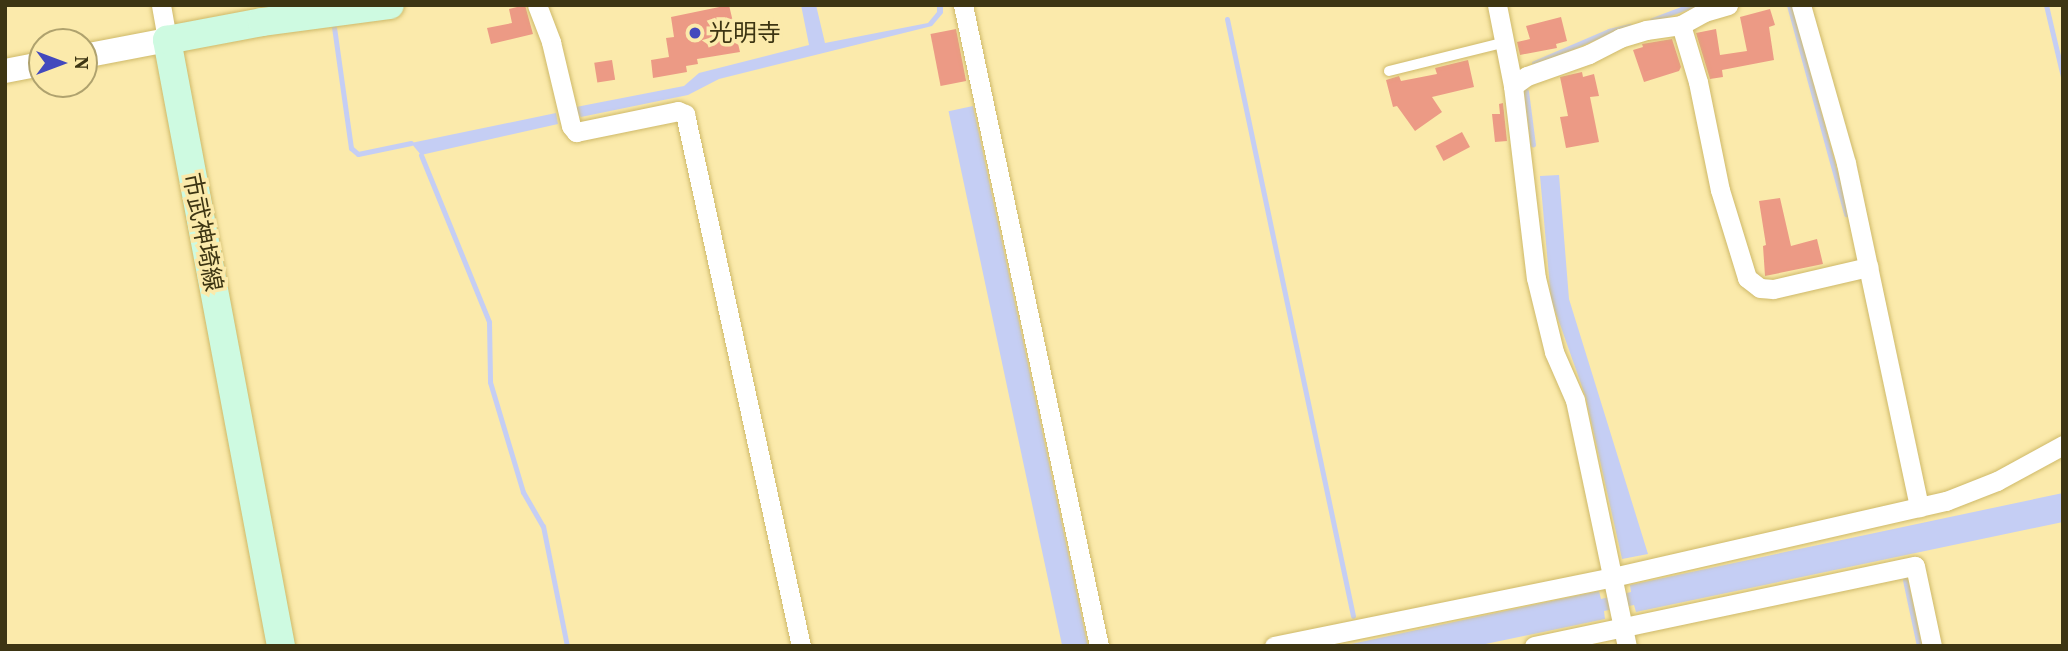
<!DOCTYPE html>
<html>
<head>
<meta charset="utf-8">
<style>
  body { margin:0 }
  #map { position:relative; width:2068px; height:651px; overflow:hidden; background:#fbeaab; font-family:"Source Serif 4","Noto Sans JP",serif }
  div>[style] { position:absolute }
  .water>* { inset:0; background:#c5cef4; transform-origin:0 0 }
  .stream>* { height:5px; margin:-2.5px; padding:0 2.5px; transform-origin:2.5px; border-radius:2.5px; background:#c5cef4 }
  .building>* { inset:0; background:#ec9a85; transform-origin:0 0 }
  .roads { filter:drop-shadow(0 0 2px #ceb969) drop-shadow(0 0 2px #ceb969) }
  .service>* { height:10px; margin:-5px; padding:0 5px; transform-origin:5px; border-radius:5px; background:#fff }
  .minor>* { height:19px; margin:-9.5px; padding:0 9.5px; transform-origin:9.5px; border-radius:9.5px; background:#fff }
  .tertiary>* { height:24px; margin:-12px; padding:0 12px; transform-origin:12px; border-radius:12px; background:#fff }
  .secondary>* { height:28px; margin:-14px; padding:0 14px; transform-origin:14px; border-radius:14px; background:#cefae1 }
  .dots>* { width:19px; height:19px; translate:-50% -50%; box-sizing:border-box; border:4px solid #fbeaab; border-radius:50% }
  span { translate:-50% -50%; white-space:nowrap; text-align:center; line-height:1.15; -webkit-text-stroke:7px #fbeaab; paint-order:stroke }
  .poi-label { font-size:24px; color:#3d3513 }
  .left { translate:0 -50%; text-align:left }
  .street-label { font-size:24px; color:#3d3513 }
  .frame { position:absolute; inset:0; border:7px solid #3d3513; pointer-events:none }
  .north { position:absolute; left:28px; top:28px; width:70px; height:70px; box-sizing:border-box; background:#fbeaab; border:2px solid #afa26e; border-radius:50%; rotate:90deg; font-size:19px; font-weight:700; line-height:28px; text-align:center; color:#3d3513 }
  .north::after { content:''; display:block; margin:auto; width:24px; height:32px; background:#4349bd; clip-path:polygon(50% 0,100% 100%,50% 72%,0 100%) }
</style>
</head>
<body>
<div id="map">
  <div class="water">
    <i style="clip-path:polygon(801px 5px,816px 5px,825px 43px,928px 23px,937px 12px,937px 5px,943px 5px,943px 13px,932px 26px,719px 79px,688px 95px,581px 117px,577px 113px,576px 107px,684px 86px,699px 73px,809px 45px)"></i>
    <i style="left:973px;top:106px;width:552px;height:25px;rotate:78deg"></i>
    <i style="clip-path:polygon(556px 113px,558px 124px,421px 155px,411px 143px)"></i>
    <i style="clip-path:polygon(1559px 175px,1569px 299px,1648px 554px,1622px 559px,1586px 398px,1551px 299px,1540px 176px)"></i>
    <i style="clip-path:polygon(2063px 493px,2063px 522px,1636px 612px,1634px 605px,1604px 611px,1605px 619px,1476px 646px,1342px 646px,1599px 591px,1601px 599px,1631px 592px,1630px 585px)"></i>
  </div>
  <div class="stream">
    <i style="left:1789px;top:5px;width:217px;rotate:74.7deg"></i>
    <i style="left:2046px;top:5px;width:74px;rotate:76.7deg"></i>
    <i style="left:1227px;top:19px;width:610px;rotate:78.08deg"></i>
    <i style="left:1652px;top:20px;width:43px;rotate:-20.6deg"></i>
    <i style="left:334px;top:27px;width:122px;rotate:82deg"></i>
    <i style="left:351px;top:148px;width:9px;rotate:41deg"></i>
    <i style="left:358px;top:154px;width:54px;rotate:-11.7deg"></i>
    <i style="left:1534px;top:63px;width:82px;rotate:-23.1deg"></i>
    <i style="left:1609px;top:31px;width:21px;rotate:-14deg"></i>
    <i style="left:1526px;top:91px;width:54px;rotate:82.6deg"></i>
    <i style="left:421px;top:155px;width:180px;rotate:67.8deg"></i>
    <i style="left:489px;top:322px;width:60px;rotate:89deg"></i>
    <i style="left:490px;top:382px;width:115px;rotate:73.3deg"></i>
    <i style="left:523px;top:492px;width:39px;rotate:60deg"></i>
    <i style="left:543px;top:526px;width:122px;rotate:78.7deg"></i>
    <i style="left:1905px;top:580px;width:67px;rotate:78deg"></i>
  </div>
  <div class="building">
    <i style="clip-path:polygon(525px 5px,533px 34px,491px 44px,487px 28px,512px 23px,509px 9px)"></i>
    <i style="clip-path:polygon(729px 5px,740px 52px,697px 59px,698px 64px,686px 66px,687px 72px,653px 78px,651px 60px,669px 57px,666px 38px,674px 37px,671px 17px)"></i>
    <i style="clip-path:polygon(1770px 9px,1775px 25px,1769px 27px,1774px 60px,1722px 70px,1723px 77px,1710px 79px,1696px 33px,1716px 29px,1720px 55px,1747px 51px,1740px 17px)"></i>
    <i style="clip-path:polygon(1561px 17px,1567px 41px,1556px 44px,1557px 48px,1520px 55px,1517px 42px,1530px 39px,1526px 26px)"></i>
    <i style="left:956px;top:29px;width:53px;height:26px;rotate:79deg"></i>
    <i style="clip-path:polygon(1672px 39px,1681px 67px,1679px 71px,1644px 82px,1633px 50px,1643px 47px,1642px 44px)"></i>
    <i style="left:612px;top:60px;width:20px;height:18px;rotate:81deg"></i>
    <i style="clip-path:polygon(1468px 60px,1474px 87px,1432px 97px,1442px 112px,1415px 131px,1397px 106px,1393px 107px,1386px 80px,1399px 76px,1401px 81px,1437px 74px,1435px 68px)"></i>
    <i style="clip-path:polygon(1582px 72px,1583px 77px,1594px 74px,1599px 96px,1590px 97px,1599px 142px,1566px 148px,1560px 117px,1568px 116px,1560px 77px)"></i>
    <i style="clip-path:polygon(1503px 103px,1507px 141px,1495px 142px,1492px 114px,1500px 114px,1499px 104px)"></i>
    <i style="left:1462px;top:132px;width:17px;height:30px;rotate:62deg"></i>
    <i style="clip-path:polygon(1780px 198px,1791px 246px,1817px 239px,1823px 264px,1765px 276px,1763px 246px,1766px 245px,1759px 201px)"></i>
  </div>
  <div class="roads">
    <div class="service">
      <i style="left:1389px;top:71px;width:121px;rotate:-13.9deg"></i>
    </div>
    <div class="minor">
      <i style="left:161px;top:5px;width:36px;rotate:80deg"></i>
      <i style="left:537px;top:5px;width:40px;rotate:69deg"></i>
      <i style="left:551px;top:42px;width:86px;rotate:76.6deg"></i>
      <i style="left:571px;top:126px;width:8px;rotate:50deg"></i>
      <i style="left:576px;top:132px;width:104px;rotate:-11.6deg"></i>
      <i style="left:678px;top:111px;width:8px;rotate:23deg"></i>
      <i style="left:685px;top:114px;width:544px;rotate:77.7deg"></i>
      <i style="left:963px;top:5px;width:655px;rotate:78.02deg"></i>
      <i style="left:1497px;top:5px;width:83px;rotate:78.8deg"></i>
      <i style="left:1513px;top:86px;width:193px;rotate:83.2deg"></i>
      <i style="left:1536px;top:278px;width:76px;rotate:76.3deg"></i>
      <i style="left:1554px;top:352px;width:52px;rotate:66.4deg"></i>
      <i style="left:1575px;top:400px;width:251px;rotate:78.1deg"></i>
      <i style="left:1801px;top:5px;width:164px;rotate:74.1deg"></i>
      <i style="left:1846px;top:163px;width:352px;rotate:78deg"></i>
      <i style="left:1681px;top:25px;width:59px;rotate:73.4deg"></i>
      <i style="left:1698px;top:82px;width:110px;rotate:78.5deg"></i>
      <i style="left:1720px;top:190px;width:92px;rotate:72.9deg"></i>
      <i style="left:1747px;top:278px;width:16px;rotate:38deg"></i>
      <i style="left:1760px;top:288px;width:13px;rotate:4deg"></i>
      <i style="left:1773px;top:289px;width:98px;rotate:-13deg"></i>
      <i style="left:1513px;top:86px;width:17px;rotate:-36deg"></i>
      <i style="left:1527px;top:76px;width:66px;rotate:-19.5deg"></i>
      <i style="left:1589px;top:54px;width:35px;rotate:-27deg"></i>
      <i style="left:1620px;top:38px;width:27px;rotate:-17deg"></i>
      <i style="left:1646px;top:30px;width:35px;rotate:-8deg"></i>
      <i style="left:1681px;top:25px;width:26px;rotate:-29deg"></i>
      <i style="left:1704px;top:12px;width:25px;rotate:-16deg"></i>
      <i style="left:1274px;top:646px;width:346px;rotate:-11.5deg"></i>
      <i style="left:1613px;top:577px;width:342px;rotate:-12.9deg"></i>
      <i style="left:1946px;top:501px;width:55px;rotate:-21.4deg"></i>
      <i style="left:1997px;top:481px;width:75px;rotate:-28.6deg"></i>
      <i style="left:1534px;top:646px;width:389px;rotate:-11.9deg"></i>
      <i style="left:1915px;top:566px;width:82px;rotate:78deg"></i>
    </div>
    <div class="tertiary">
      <i style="left:84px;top:56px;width:85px;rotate:-10.9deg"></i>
      <i style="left:5px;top:71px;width:38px;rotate:-11deg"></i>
    </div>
    <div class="secondary">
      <i style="left:281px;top:646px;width:617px;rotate:-100.65deg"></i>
      <i style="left:167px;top:40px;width:97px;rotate:-10.7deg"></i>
      <i style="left:262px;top:22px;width:129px;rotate:-7.6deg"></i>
    </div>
  </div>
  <div class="dots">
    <i style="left:695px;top:33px;background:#4349bd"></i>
  </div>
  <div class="poi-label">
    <span class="left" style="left:709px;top:33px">光明寺</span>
  </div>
  <div class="street-label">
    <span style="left:203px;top:232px;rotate:79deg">市武神埼線</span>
  </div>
  <div class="frame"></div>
  <div class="north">N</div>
</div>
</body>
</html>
